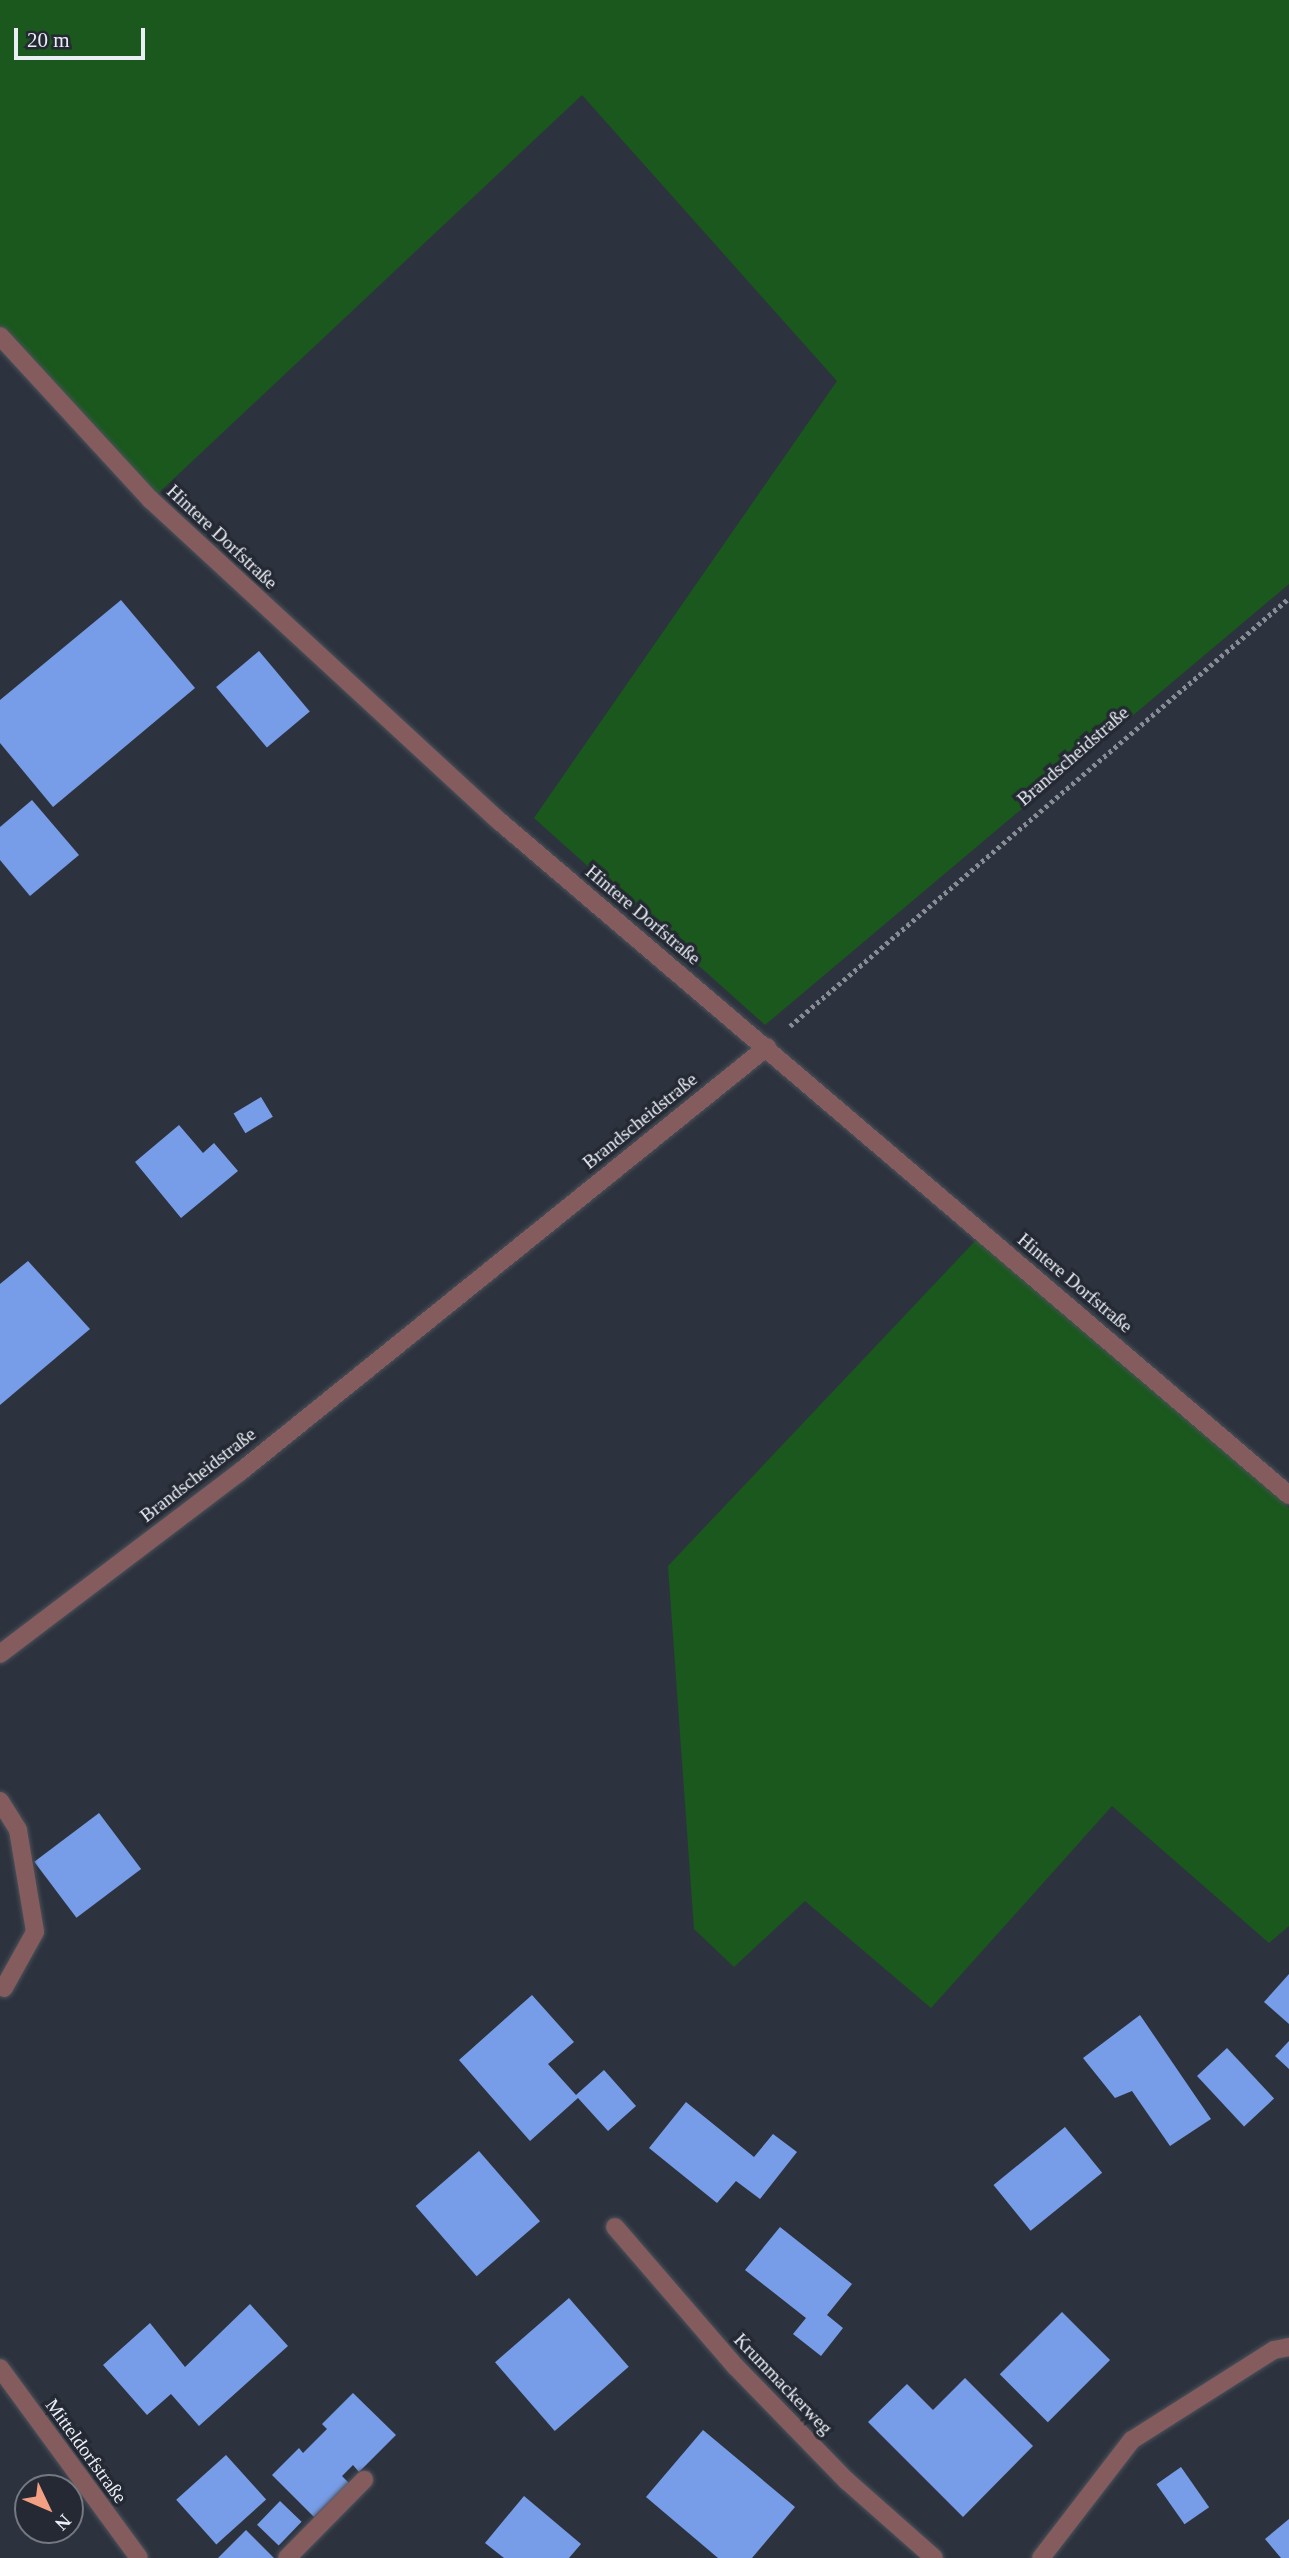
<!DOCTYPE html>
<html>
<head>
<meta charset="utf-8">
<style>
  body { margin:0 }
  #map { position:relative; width:1289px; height:2558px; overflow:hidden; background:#2d333e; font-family:Georgia,serif }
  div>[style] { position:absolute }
  .green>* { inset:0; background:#1a581d }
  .building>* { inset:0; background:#789de8; transform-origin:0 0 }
  .path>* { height:4.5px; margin-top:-2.25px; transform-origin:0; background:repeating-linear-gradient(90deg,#878c95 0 3.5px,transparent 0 7px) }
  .roads { filter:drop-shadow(0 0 2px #4b515b) drop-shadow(0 0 2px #4b515b) }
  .minor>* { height:18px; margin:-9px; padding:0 9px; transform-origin:9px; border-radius:9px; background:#845c5e }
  span { translate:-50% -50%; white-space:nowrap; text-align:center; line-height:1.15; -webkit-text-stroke:7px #242933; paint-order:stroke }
  .street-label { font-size:19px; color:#eaeef5 }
  .north { position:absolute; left:14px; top:2474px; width:70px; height:70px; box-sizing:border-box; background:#242933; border:2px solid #737881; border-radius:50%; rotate:134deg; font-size:19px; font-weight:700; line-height:28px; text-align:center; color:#eaeef5 }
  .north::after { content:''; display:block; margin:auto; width:24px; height:32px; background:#f39f84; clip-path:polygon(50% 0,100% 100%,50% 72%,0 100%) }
  .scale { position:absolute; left:14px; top:28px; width:131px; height:32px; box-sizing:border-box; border:4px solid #eaeef5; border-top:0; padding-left:9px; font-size:21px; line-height:24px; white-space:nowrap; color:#eaeef5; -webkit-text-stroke:5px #242933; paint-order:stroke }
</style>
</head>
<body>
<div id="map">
  <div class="green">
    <i style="clip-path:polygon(0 0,1289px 0,1289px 584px,765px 1025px,534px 818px,837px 381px,582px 95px,151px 500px,0 336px)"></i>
    <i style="clip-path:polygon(977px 1239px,1243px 1464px,1289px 1508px,1289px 1926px,1269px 1943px,1112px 1806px,931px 2008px,805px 1901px,734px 1967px,694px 1929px,668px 1566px)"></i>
  </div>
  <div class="building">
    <i style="clip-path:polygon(121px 600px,195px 688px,53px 807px,0 743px,0 700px)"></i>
    <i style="left:259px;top:651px;width:79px;height:56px;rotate:50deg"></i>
    <i style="clip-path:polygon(32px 800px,79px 855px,30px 896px,0 860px,0 827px)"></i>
    <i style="left:261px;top:1097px;width:23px;height:32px;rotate:59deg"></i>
    <i style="clip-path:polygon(179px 1125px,203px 1153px,214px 1143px,238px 1171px,181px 1218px,135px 1162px)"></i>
    <i style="clip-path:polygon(28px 1261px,90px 1329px,0 1405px,0 1284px)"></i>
    <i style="left:99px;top:1813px;width:70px;height:81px;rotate:53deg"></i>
    <i style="clip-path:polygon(1289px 1974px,1289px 2024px,1264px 2002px)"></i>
    <i style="clip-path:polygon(532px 1995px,574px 2042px,548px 2064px,576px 2095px,604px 2070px,636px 2106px,608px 2131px,578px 2098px,530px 2141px,459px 2060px)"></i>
    <i style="clip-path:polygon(1140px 2015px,1211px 2119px,1170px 2146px,1132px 2091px,1115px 2098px,1083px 2058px)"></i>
    <i style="clip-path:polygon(1289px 2041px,1289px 2069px,1275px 2056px)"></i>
    <i style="left:1227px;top:2048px;width:69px;height:41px;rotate:47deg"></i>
    <i style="clip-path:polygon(686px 2102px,754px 2157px,773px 2134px,797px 2152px,760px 2199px,736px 2181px,717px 2203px,649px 2148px)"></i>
    <i style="left:1065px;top:2127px;width:59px;height:92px;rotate:51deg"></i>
    <i style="left:479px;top:2151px;width:93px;height:84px;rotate:49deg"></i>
    <i style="clip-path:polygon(780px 2227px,852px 2284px,827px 2315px,843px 2328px,821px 2356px,793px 2334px,806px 2318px,745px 2270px)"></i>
    <i style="left:569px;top:2298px;width:91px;height:98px;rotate:49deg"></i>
    <i style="clip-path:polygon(250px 2304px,288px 2346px,199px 2426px,171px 2394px,147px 2415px,103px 2365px,150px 2323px,185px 2367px)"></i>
    <i style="left:1062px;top:2312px;width:68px;height:88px;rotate:45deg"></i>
    <i style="clip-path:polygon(965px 2378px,1033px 2446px,963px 2517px,868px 2422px,907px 2384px,933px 2410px)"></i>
    <i style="clip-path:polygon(353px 2393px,396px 2435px,359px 2472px,353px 2465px,342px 2476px,349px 2483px,314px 2517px,272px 2475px,299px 2448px,303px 2453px,327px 2429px,322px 2424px)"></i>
    <i style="clip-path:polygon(703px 2430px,795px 2507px,752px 2558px,718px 2558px,646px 2497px)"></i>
    <i style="left:226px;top:2455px;width:60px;height:67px;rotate:48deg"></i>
    <i style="left:1181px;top:2467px;width:49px;height:30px;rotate:55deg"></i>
    <i style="clip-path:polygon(524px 2496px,581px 2544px,569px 2558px,504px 2558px,485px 2543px)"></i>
    <i style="left:280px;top:2501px;width:30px;height:33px;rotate:44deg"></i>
    <i style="clip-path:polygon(1289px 2519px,1289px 2558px,1281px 2558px,1265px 2539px)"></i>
    <i style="clip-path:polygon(246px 2530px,274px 2558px,218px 2558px)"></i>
  </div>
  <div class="path">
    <i style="left:790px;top:1026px;width:657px;rotate:-40.62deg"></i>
  </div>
  <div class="roads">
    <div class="minor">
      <i style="left:0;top:336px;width:223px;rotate:47.4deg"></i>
      <i style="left:151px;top:500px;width:472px;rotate:42.7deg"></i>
      <i style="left:498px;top:820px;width:1040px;rotate:40.48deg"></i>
      <i style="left:0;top:1654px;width:301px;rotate:-37.2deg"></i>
      <i style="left:240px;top:1472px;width:677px;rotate:-38.88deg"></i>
      <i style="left:0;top:1801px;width:34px;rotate:58deg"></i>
      <i style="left:18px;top:1830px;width:103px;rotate:80.5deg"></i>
      <i style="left:35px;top:1932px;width:64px;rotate:119deg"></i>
      <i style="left:615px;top:2227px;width:185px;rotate:49.2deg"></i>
      <i style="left:736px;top:2367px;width:159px;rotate:45.8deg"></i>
      <i style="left:847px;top:2481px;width:116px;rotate:41.5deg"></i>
      <i style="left:0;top:2368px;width:235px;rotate:53.8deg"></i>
      <i style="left:287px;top:2558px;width:110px;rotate:-45.4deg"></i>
      <i style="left:1041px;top:2558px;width:149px;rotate:-52.4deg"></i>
      <i style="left:1132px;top:2440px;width:168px;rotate:-32.4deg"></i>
      <i style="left:1274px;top:2350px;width:15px;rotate:-11deg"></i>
    </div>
  </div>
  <div class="street-label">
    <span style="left:222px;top:537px;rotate:43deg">Hintere Dorfstraße</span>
    <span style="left:1073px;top:756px;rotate:-41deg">Brandscheidstraße</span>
    <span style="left:643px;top:915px;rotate:40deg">Hintere Dorfstraße</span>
    <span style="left:640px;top:1121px;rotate:-39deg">Brandscheidstraße</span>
    <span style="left:1075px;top:1283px;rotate:40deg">Hintere Dorfstraße</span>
    <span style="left:198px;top:1475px;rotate:-38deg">Brandscheidstraße</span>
    <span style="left:783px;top:2384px;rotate:46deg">Krummackerweg</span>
    <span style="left:86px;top:2451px;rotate:54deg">Mitteldorfstraße</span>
  </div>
  <div class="north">N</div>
  <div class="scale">20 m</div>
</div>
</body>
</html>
